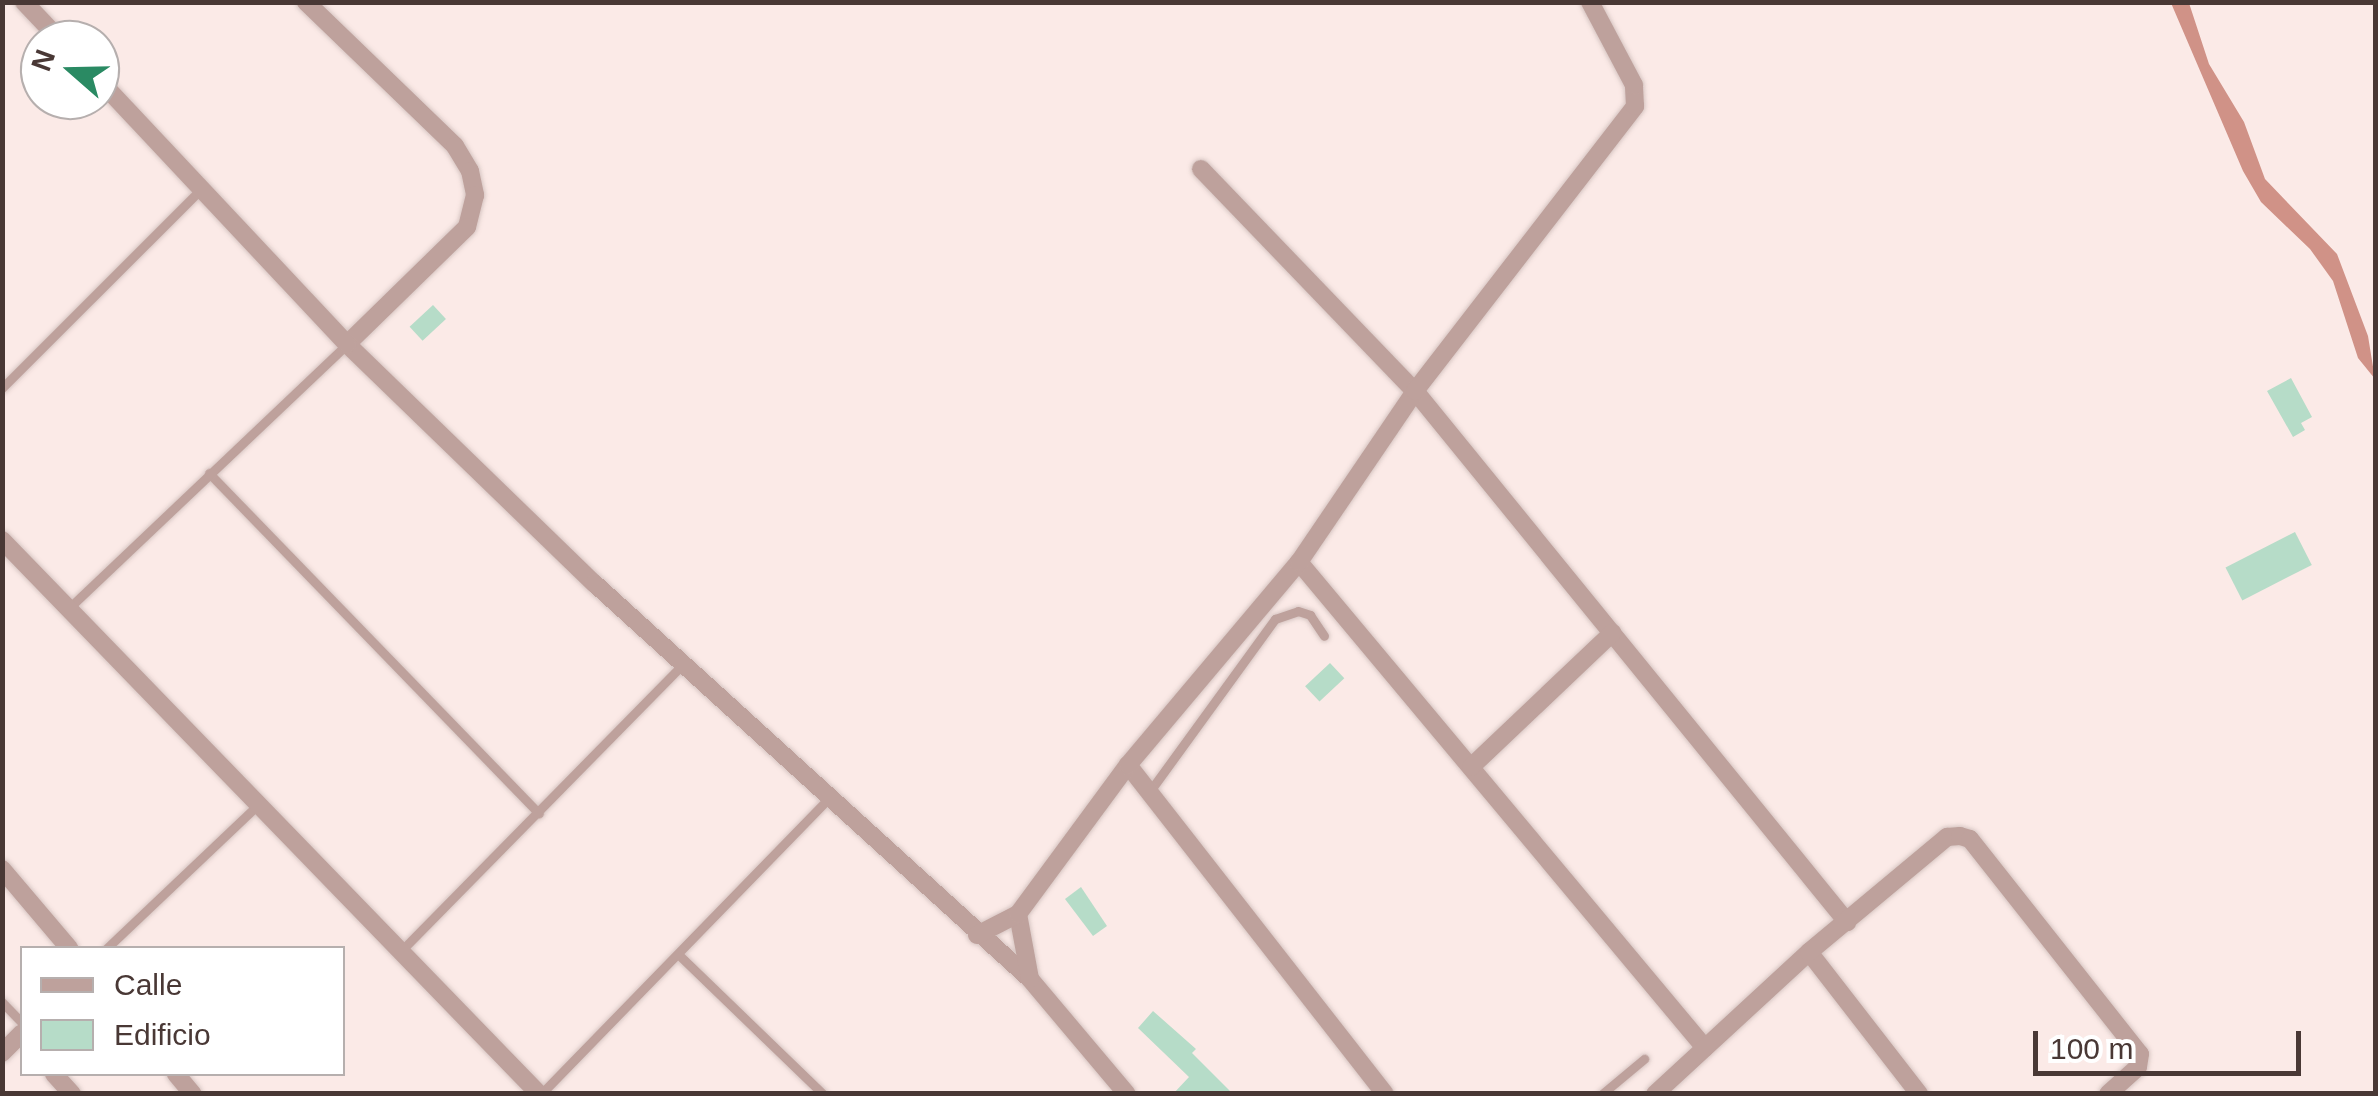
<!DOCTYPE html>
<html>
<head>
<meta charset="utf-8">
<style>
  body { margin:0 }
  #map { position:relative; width:2378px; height:1096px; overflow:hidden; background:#fbeae7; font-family:Arial,sans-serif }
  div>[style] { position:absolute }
  .water>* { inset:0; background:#d09287 }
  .building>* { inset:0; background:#b6dcc8; transform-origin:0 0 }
  .roads { filter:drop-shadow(0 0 2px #d7c6c3) drop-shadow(0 0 2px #d7c6c3) }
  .lane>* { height:9px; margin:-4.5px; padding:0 4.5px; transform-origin:4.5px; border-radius:4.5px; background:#bea19c }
  .street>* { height:18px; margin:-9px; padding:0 9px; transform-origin:9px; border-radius:9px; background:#bea19c }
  span { translate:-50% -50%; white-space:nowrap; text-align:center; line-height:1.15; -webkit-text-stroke:9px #fff; paint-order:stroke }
  .frame { position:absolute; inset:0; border:5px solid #493835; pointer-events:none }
  .legend { position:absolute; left:20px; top:946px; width:325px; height:130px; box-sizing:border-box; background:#fff; border:2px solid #b6afae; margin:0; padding:12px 18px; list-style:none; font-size:30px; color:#493835 }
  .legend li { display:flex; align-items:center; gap:20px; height:50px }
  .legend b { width:50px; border:2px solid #b6afae }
  .north { position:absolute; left:20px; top:20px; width:100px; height:100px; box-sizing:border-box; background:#fff; border:2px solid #b6afae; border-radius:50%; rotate:290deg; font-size:28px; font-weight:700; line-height:40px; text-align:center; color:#493835 }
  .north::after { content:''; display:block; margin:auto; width:35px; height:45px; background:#2a8a63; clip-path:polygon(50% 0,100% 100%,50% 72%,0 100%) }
  .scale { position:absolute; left:2033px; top:1031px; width:268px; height:45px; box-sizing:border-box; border:5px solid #493835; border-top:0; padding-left:12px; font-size:30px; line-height:35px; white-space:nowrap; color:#493835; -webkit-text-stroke:8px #fff; paint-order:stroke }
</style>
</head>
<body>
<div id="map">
  <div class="water">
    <i style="clip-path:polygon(2171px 3px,2189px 3px,2209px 64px,2244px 122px,2265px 179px,2337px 254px,2368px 336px,2375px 379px,2358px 358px,2333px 281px,2310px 249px,2261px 202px,2243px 171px)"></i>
  </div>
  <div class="building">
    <i style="left:433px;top:305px;width:19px;height:32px;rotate:47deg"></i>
    <i style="clip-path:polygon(2291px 378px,2312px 417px,2301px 423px,2305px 430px,2293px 437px,2267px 391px)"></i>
    <i style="left:2295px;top:532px;width:37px;height:78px;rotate:63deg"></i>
    <i style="left:1330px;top:663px;width:21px;height:34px;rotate:47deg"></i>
    <i style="clip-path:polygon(1081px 887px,1107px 926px,1093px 936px,1065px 899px)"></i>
    <i style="clip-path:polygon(1153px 1011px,1196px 1049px,1192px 1053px,1233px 1094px,1173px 1094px,1189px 1077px,1138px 1028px)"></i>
  </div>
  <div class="roads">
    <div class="lane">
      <i style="left:2px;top:388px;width:283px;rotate:-45deg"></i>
      <i style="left:209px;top:473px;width:474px;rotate:45.9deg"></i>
      <i style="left:68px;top:609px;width:385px;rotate:-43.5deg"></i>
      <i style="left:1150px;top:791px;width:213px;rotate:-54deg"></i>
      <i style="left:1275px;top:619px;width:24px;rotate:-19deg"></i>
      <i style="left:1298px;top:611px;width:13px;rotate:18deg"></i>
      <i style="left:1310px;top:615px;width:25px;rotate:56deg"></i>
      <i style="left:107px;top:948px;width:209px;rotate:-43.5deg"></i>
      <i style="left:401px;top:951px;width:402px;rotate:-45.5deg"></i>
      <i style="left:680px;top:956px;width:199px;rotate:44deg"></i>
      <i style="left:2px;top:1002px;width:29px;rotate:46deg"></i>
      <i style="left:541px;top:1094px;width:416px;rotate:-45.8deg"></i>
      <i style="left:1602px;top:1094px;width:55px;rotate:-39.8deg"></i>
    </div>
    <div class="street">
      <i style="left:24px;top:2px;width:52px;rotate:46.5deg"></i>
      <i style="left:306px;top:2px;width:207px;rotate:44deg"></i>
      <i style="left:455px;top:146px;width:29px;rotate:59deg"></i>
      <i style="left:470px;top:171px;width:25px;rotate:78deg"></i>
      <i style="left:475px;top:195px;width:33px;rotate:104deg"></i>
      <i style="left:467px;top:227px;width:168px;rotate:135.7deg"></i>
      <i style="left:347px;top:344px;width:344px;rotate:44.1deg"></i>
      <i style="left:594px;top:583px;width:589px;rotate:42.25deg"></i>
      <i style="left:1030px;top:979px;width:150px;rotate:49.9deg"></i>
      <i style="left:100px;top:81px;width:361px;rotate:46.8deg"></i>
      <i style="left:1201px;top:169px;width:308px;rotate:46.1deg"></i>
      <i style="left:1415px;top:391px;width:685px;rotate:50.87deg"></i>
      <i style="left:2px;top:540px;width:772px;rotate:45.89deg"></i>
      <i style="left:1299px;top:562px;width:633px;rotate:50.12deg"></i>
      <i style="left:1128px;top:765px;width:417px;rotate:52deg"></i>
      <i style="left:1471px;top:767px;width:195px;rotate:-43.5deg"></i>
      <i style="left:2px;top:869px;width:104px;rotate:49.7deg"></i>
      <i style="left:1018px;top:914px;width:66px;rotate:79.5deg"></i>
      <i style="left:977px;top:935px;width:46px;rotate:-27.1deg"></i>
      <i style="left:1018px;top:914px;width:185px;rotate:-53.6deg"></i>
      <i style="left:1128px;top:765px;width:265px;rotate:-49.9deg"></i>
      <i style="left:1299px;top:562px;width:207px;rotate:-55.8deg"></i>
      <i style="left:1415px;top:391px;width:360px;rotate:-52.3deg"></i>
      <i style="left:1635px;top:106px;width:21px;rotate:-93deg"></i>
      <i style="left:1634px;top:85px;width:94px;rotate:-117.9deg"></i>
      <i style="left:1809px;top:952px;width:180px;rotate:52.2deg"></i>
      <i style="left:2px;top:1053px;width:28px;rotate:-45deg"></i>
      <i style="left:54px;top:1074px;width:27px;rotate:48deg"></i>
      <i style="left:176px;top:1074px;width:26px;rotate:50deg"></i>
      <i style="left:1655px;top:1094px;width:209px;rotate:-42.7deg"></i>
      <i style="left:1809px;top:952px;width:180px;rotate:-39.8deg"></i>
      <i style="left:1947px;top:837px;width:13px;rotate:-4deg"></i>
      <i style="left:1960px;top:836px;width:10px;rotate:17deg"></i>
      <i style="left:1970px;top:839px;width:274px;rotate:51.7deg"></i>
      <i style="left:2140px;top:1054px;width:13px;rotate:99deg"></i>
      <i style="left:2138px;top:1067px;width:40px;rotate:138deg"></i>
    </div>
  </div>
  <div class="frame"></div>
  <ul class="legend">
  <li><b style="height:12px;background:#bea19c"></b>Calle</li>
  <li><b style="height:28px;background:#b6dcc8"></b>Edificio</li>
  </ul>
  <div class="north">N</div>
  <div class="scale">100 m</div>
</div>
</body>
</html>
